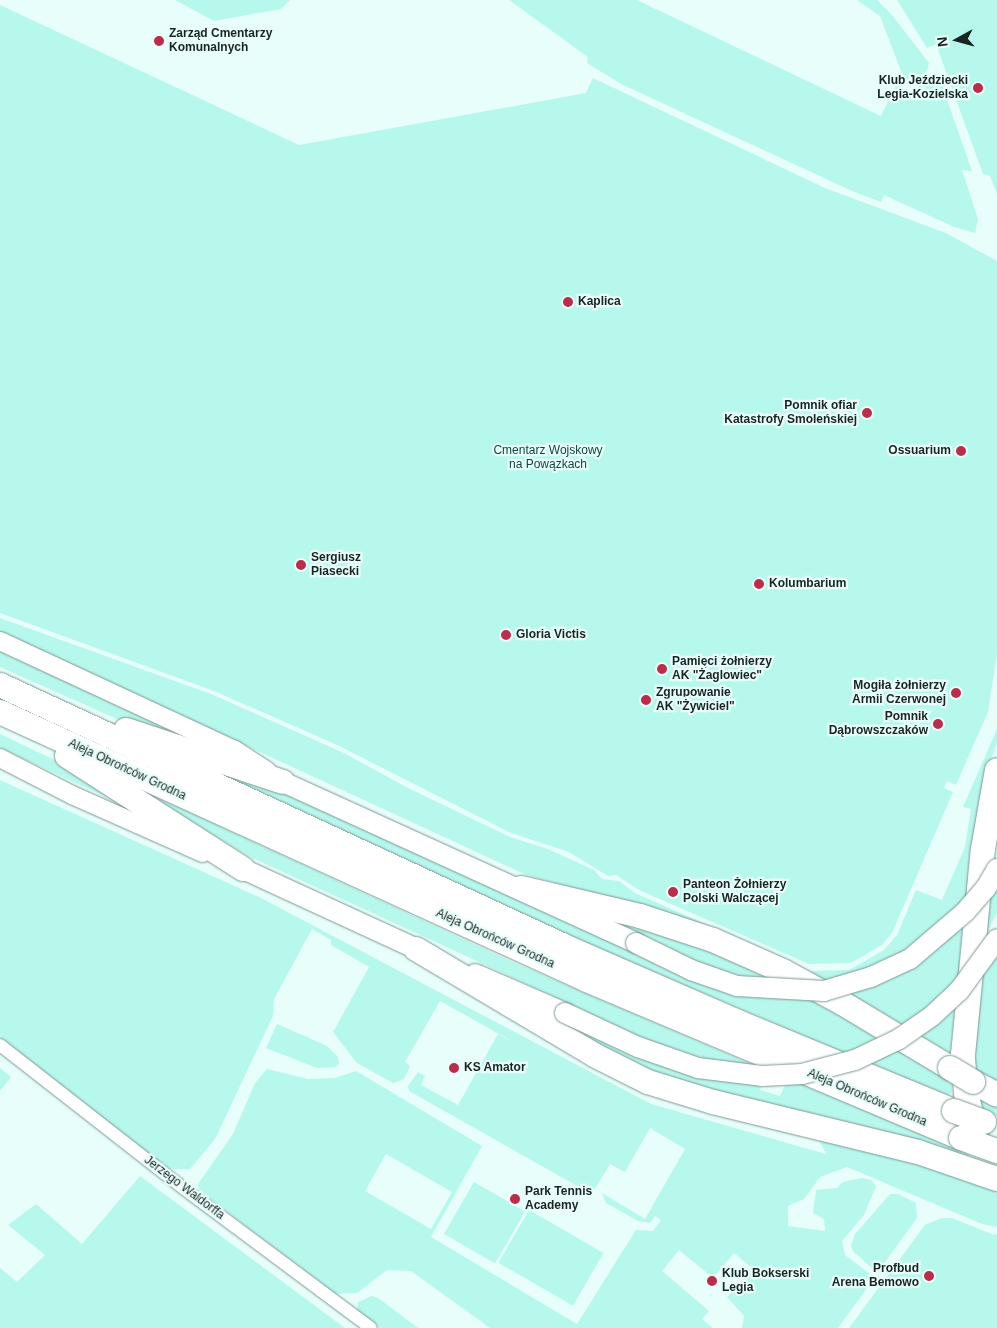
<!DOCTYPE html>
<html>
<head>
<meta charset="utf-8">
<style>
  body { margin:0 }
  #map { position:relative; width:997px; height:1328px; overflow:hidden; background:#e7fefa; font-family:Arial,sans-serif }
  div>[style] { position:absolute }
  .green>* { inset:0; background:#b7f8ed; transform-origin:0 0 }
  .roads { filter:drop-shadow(0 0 1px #7d9893) drop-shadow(0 0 1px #7d9893) }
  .minor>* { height:12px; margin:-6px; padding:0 6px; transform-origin:6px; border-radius:6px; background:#fff }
  .secondary>* { height:18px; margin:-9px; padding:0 9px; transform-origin:9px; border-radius:9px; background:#fff }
  .primary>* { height:20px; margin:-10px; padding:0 10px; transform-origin:10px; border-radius:10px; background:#fff }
  .motorway>* { height:24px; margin:-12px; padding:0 12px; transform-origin:12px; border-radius:12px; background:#fff }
  .bridges { filter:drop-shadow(0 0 1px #7d9893) drop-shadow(0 0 1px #7d9893) }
  .primary-bridge>* { height:20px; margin:-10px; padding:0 10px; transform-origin:10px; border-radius:10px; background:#fff }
  .motorway-bridge>* { height:24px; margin:-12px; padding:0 12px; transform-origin:12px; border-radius:12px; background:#fff }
  .dots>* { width:14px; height:14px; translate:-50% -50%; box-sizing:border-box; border:2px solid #e7fefa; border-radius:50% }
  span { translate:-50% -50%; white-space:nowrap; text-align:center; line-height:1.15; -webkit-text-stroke:4.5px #e7fefa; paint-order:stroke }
  .poi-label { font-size:12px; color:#1a2422; font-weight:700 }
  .left { translate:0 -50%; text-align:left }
  .right { translate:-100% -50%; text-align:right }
  .park-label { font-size:12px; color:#14453f }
  .street-label { font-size:12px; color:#1a2422 }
  .north { position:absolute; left:932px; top:15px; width:50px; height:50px; -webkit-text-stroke:4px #e7fefa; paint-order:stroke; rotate:263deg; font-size:14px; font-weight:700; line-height:20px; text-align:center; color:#1a2422 }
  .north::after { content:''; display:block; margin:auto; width:18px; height:22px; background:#1a2422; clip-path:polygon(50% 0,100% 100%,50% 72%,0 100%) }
</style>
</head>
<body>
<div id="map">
  <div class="green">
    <i style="clip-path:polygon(175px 0,290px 0,281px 9px,214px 21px)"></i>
    <i style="clip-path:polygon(509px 0,637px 0,881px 116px,898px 81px,903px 92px,909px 93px,934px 76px,940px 80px,972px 171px,962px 170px,978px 219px,975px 233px,954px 227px,884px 195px,881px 202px,852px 191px,621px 84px,587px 63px,588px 57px)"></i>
    <i style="clip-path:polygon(857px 0,877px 0,892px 15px,929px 63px,927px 71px,906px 84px,880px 16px)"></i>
    <i style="clip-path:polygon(897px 0,997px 0,997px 194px,990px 176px,983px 174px,936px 44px,927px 48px)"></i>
    <i style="clip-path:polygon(0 5px,299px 145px,586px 93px,593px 78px,825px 188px,946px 233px,997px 261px,997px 653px,988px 712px,956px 785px,947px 781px,945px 785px,944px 788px,953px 792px,892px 933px,882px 945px,851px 963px,809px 964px,639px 890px,616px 875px,608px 876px,569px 852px,511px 833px,337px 745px,214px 691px,0 613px)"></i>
    <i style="clip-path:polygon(0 618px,211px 694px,342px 752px,408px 788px,510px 837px,548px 849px,594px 870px,602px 879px,619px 881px,635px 893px,737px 938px,710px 927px,524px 874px,0 632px)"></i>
    <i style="clip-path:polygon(0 649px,205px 745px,137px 728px,0 667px)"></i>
    <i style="clip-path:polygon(997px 729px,997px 743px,988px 768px,970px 854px,950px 1059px,810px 971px,849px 970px,884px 950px,897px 935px,916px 890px,942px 900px,965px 847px,971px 809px,963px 807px)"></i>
    <i style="clip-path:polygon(0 734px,59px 762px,141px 813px,0 748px)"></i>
    <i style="clip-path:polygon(182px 758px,241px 777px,577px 906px,641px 923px,775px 976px,951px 1078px,952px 1093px,948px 1095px,935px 1091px,578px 940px)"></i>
    <i style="clip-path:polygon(evenodd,0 780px,261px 898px,651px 1104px,826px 1154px,817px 1135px,989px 1183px,997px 1191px,997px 1227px,982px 1224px,847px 1167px,820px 1177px,804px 1199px,788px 1206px,788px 1226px,825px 1231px,824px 1219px,813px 1213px,816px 1190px,837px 1188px,843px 1182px,862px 1178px,871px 1180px,876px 1186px,864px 1215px,842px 1241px,845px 1255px,869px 1273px,870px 1284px,838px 1328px,742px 1328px,744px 1316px,727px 1297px,752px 1268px,734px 1253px,713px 1278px,679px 1250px,662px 1271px,709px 1311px,702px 1319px,713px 1328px,490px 1328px,411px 1271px,387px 1270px,357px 1293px,336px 1294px,200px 1191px,198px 1184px,233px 1134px,255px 1083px,267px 1069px,308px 1079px,335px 1078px,356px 1071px,482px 1146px,431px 1237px,577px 1324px,636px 1230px,653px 1231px,661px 1220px,655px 1216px,650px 1223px,638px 1221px,606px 1203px,602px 1193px,645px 1219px,685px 1149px,650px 1128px,625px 1172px,610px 1164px,593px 1192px,586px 1191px,409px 1091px,408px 1086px,418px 1072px,425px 1076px,421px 1085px,458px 1105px,498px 1034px,526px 1049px,440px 1001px,405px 1062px,410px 1066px,404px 1079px,393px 1083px,357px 1063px,333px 1032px,369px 967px,331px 945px,331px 940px,312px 929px,274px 999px,273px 1016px,215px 1139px,190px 1169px,167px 1169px,0 1037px,0 780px,386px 1154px,452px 1192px,431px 1229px,365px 1191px,386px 1154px)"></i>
    <i style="clip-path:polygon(137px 788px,515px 963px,765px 1070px,760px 1090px,780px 1096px,788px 1079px,966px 1151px,972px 1162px,669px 1082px,561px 1027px,568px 1003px,248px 856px)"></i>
    <i style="clip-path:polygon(997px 888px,997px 913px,985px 936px,987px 902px)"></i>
    <i style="clip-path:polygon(997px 955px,997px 1085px,971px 1070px,979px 980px)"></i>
    <i style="clip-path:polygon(277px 1024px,327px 1046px,338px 1057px,339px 1064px,335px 1067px,317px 1068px,266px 1048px)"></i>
    <i style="clip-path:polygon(0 1068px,11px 1077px,0 1091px)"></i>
    <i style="clip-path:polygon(975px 1097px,997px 1101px,997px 1116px,978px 1109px)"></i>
    <i style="clip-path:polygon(140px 1176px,345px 1328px,0 1328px,0 1268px,17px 1282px,45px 1255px,8px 1225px,36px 1204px,82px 1244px)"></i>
    <i style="left:474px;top:1182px;width:59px;height:60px;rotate:30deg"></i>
    <i style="clip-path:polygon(890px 1194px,898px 1194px,916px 1203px,917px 1218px,880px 1269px,874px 1270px,853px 1251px,851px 1246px,855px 1234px)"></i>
    <i style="left:529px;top:1210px;width:86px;height:61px;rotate:30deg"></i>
    <i style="clip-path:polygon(942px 1218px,952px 1218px,994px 1235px,997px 1233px,997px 1328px,849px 1328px,925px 1225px)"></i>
    <i style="clip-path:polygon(372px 1296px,378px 1298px,418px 1328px,380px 1328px,357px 1311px,358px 1302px)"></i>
  </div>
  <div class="roads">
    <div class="minor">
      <i style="left:0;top:1045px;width:232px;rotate:38deg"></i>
      <i style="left:183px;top:1188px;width:234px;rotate:36.7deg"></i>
    </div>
    <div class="secondary">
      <i style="left:0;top:641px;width:259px;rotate:24.9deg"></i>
      <i style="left:235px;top:750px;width:38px;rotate:33deg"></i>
      <i style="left:0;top:758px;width:81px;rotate:27.2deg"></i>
      <i style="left:72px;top:795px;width:143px;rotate:23.9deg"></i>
    </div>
    <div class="primary">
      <i style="left:283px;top:782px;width:388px;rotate:24.5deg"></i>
      <i style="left:243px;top:869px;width:206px;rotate:24.7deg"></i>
      <i style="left:475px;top:974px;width:98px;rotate:23.4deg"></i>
    </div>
    <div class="motorway">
      <i style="left:0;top:685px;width:621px;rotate:24.83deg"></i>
      <i style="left:564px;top:946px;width:190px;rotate:23.6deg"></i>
      <i style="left:738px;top:1022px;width:234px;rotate:22.4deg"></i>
      <i style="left:0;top:712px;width:645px;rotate:24.54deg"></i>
      <i style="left:587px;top:980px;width:406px;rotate:22.9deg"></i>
      <i style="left:126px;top:730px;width:165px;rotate:18.3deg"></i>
      <i style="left:67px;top:756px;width:209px;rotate:32.7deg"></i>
      <i style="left:521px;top:888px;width:122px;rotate:13.2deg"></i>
      <i style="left:640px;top:916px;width:77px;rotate:18.2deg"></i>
      <i style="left:713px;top:940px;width:77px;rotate:23.9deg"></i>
      <i style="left:783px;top:971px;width:67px;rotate:28.5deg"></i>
      <i style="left:842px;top:1003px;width:126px;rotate:31deg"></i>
      <i style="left:416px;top:949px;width:209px;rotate:30.7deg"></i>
      <i style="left:596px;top:1056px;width:58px;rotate:26.6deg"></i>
      <i style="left:648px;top:1082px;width:68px;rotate:17.1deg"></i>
      <i style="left:713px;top:1102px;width:211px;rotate:13.7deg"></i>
      <i style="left:918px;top:1152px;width:83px;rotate:18.9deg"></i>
      <i style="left:973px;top:1082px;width:27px;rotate:28deg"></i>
      <i style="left:976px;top:1132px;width:40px;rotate:-104.4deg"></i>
      <i style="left:966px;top:1093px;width:38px;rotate:-95deg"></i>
      <i style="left:963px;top:1055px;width:207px;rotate:-84.5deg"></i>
      <i style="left:983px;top:849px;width:80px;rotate:-80deg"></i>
    </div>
  </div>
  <div class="bridges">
    <div class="primary-bridge">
      <i style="left:636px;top:943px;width:61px;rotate:26.1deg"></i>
      <i style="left:691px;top:970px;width:49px;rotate:19.2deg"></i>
      <i style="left:737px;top:986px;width:87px;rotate:3.3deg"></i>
      <i style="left:824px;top:991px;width:49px;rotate:-16.6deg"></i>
      <i style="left:871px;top:977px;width:43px;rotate:-24.8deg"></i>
      <i style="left:910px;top:959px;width:72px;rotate:-40.5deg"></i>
      <i style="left:965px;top:912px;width:32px;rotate:-49deg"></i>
      <i style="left:986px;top:888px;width:22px;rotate:-60deg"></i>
      <i style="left:565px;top:1013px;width:81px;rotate:25deg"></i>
      <i style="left:638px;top:1047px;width:64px;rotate:19.3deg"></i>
      <i style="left:698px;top:1068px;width:64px;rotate:7.1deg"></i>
      <i style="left:762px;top:1076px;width:40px;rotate:-2.9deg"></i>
      <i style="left:802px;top:1074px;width:55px;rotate:-14.8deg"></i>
      <i style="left:855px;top:1060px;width:49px;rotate:-25.5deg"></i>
      <i style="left:899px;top:1039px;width:40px;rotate:-34.9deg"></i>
      <i style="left:932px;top:1016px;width:37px;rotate:-43deg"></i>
      <i style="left:959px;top:991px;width:64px;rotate:-53.8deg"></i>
    </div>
    <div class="motorway-bridge">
      <i style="left:950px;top:1068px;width:27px;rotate:31deg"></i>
      <i style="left:954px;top:1111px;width:32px;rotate:20deg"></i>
      <i style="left:961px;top:1138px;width:38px;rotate:20deg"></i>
    </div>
  </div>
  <div class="dots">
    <i style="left:159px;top:41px;background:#bd2c48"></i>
    <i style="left:978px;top:88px;background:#bd2c48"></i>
    <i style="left:568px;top:302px;background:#bd2c48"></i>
    <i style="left:867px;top:413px;background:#bd2c48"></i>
    <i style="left:961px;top:451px;background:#bd2c48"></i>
    <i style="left:301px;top:565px;background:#bd2c48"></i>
    <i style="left:759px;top:584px;background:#bd2c48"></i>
    <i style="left:506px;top:635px;background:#bd2c48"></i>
    <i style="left:662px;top:669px;background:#bd2c48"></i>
    <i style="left:956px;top:693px;background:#bd2c48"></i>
    <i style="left:646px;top:700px;background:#bd2c48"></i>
    <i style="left:938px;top:724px;background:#bd2c48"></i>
    <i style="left:673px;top:892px;background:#bd2c48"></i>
    <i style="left:454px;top:1068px;background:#bd2c48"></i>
    <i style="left:515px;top:1199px;background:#bd2c48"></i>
    <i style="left:929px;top:1276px;background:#bd2c48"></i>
    <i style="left:712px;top:1281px;background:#bd2c48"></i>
  </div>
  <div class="poi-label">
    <span class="left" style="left:169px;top:41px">Zarząd Cmentarzy<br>Komunalnych</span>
    <span class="right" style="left:968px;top:88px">Klub Jeździecki<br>Legia-Kozielska</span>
    <span class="left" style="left:578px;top:302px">Kaplica</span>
    <span class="right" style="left:857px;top:413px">Pomnik ofiar<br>Katastrofy Smoleńskiej</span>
    <span class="right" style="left:951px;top:451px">Ossuarium</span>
    <span class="left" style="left:311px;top:565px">Sergiusz<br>Piasecki</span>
    <span class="left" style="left:769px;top:584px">Kolumbarium</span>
    <span class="left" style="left:516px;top:635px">Gloria Victis</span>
    <span class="left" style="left:672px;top:669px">Pamięci żołnierzy<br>AK "Żaglowiec"</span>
    <span class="right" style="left:946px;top:693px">Mogiła żołnierzy<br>Armii Czerwonej</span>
    <span class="left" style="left:656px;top:700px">Zgrupowanie<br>AK "Żywiciel"</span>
    <span class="right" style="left:928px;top:724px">Pomnik<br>Dąbrowszczaków</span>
    <span class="left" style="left:683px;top:892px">Panteon Żołnierzy<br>Polski Walczącej</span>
    <span class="left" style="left:464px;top:1068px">KS Amator</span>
    <span class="left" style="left:525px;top:1199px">Park Tennis<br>Academy</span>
    <span class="right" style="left:919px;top:1276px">Profbud<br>Arena Bemowo</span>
    <span class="left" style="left:722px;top:1281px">Klub Bokserski<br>Legia</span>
  </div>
  <div class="park-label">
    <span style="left:548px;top:458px">Cmentarz Wojskowy<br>na Powązkach</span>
  </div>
  <div class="street-label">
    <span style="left:127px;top:770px;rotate:25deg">Aleja Obrońców Grodna</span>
    <span style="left:495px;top:939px;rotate:24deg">Aleja Obrońców Grodna</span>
    <span style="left:867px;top:1098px;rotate:23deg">Aleja Obrońców Grodna</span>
    <span style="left:184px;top:1188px;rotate:37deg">Jerzego Waldorffa</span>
  </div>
  <div class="north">N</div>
</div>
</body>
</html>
